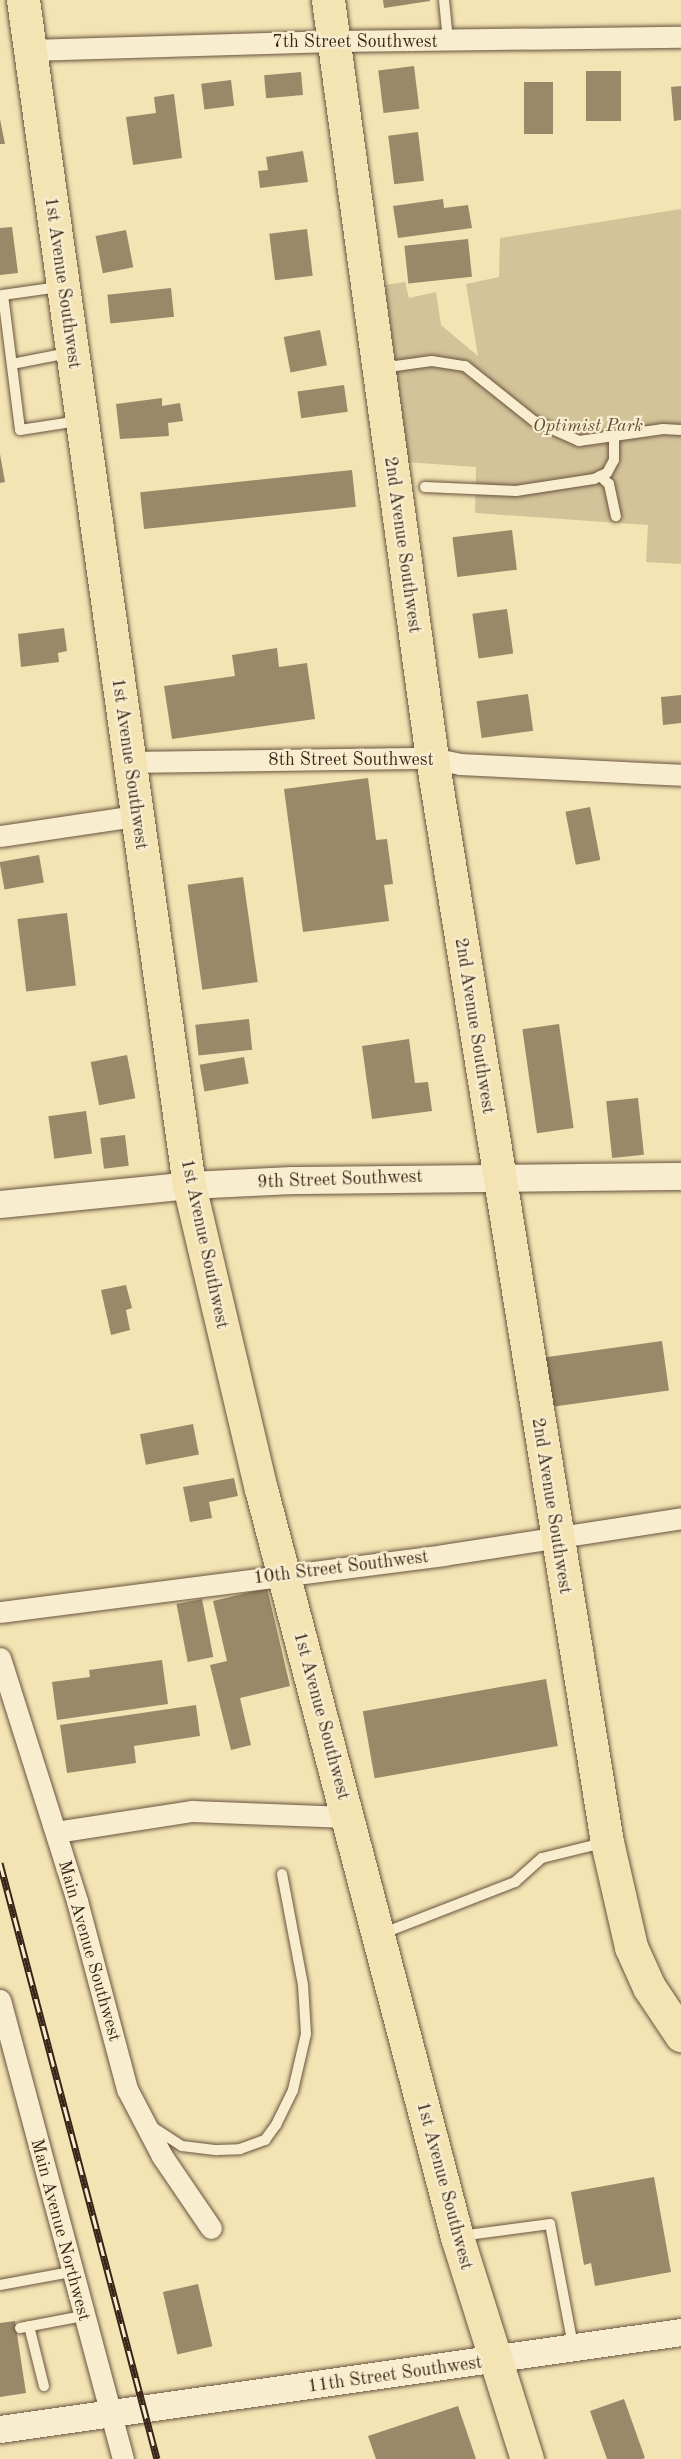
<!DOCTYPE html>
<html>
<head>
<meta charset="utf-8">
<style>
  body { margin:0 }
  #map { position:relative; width:681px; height:2459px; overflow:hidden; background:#f4e4b4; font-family:"Old Standard TT",serif }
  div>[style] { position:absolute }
  .green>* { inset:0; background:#d4c399 }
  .building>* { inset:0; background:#9a8869; transform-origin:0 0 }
  .roads { filter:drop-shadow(0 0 2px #68543f) drop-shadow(0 0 2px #68543f) }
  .service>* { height:10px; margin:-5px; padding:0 5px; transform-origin:5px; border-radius:5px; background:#f8edce }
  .minor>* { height:21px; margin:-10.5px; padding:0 10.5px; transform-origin:10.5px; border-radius:10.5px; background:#f8edce }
  .tertiary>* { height:27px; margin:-13.5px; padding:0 13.5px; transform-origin:13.5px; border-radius:13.5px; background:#f8edce }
  .primary>* { height:33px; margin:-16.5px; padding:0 16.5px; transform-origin:16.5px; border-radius:16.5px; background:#f4e4b4 }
  .rail>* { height:7px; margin-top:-3.5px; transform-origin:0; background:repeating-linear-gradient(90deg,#f8edce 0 14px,#392418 0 28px); box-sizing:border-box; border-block:2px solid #392418 }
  span { translate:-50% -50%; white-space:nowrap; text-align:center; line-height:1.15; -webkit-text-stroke:4.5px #f8edce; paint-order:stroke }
  .street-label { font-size:18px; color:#392418 }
  .park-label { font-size:18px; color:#604c38; font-style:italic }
</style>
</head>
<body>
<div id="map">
  <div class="green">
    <i style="clip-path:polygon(681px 209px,681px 564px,646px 562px,648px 525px,475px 513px,476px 467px,406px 462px,385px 285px,405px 282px,409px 298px,436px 292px,441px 325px,478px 356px,466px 284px,499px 277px,500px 238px)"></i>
  </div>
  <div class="building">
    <i style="clip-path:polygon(383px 0,430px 0,430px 1px,384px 8px)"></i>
    <i style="left:414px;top:66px;width:43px;height:36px;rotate:83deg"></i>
    <i style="left:586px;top:71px;width:35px;height:50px"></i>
    <i style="left:301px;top:72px;width:23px;height:37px;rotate:85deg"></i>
    <i style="left:231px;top:80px;width:26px;height:30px;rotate:83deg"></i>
    <i style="left:553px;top:82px;width:52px;height:29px;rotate:90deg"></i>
    <i style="clip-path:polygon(681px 86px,681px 120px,674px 121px,671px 87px)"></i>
    <i style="clip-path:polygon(174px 94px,182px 158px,133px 165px,126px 117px,156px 113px,154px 97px)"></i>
    <i style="clip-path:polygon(0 119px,5px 144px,0 144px)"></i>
    <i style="left:418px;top:132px;width:49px;height:30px;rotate:83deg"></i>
    <i style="clip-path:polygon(303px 151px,308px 182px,260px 188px,258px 171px,268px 170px,266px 157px)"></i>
    <i style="clip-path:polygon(443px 199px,444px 208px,468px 205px,472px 228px,398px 238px,393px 206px)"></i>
    <i style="clip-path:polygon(12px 227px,18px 273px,0 275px,0 228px)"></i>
    <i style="left:307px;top:229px;width:47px;height:38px;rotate:83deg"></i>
    <i style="left:126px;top:230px;width:38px;height:31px;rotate:79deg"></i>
    <i style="left:468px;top:239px;width:38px;height:64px;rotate:84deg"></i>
    <i style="left:171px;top:288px;width:29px;height:64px;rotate:84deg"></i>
    <i style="left:320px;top:330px;width:36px;height:37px;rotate:79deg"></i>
    <i style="left:344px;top:385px;width:27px;height:47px;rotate:82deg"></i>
    <i style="clip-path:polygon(162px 398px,162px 406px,180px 403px,183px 421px,168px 423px,169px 436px,120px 439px,116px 404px)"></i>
    <i style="clip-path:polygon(0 454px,5px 482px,0 483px)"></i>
    <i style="left:352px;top:470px;width:37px;height:213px;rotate:84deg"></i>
    <i style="left:512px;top:530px;width:40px;height:60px;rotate:83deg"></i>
    <i style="left:507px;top:609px;width:45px;height:35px;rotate:82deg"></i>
    <i style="clip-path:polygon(64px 628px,67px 651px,58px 653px,59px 662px,21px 667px,18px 634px)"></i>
    <i style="clip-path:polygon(277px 648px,279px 667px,307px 663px,315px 719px,172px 739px,164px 686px,235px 676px,232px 655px)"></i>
    <i style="left:528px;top:694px;width:37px;height:52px;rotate:82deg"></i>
    <i style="clip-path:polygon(681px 695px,681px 723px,663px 725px,661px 697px)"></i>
    <i style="clip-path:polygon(368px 778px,376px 840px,387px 839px,393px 884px,384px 885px,389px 921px,303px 932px,284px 789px)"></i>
    <i style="left:590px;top:807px;width:54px;height:25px;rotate:79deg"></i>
    <i style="left:39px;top:855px;width:28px;height:40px;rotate:80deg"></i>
    <i style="left:243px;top:877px;width:106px;height:56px;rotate:82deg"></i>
    <i style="left:67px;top:913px;width:73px;height:50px;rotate:83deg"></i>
    <i style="left:249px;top:1019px;width:31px;height:54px;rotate:84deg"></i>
    <i style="left:559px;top:1024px;width:105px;height:37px;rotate:82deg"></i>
    <i style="clip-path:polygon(409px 1039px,415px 1083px,428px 1082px,432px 1111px,372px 1119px,362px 1046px)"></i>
    <i style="left:127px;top:1055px;width:44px;height:37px;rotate:79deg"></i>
    <i style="left:244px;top:1057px;width:27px;height:45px;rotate:80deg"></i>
    <i style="left:638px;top:1098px;width:57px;height:32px;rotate:84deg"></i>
    <i style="left:86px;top:1111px;width:43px;height:38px;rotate:82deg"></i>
    <i style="left:125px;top:1135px;width:31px;height:25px;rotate:83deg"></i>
    <i style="clip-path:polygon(126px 1285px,132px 1308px,126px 1310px,130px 1330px,111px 1335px,101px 1290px)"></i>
    <i style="left:662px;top:1341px;width:50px;height:121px;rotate:82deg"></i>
    <i style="left:193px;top:1424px;width:31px;height:54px;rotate:79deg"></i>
    <i style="clip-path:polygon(234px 1478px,238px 1496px,209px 1502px,212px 1518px,190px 1522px,183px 1487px)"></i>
    <i style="clip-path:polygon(267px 1588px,290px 1686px,240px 1698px,251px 1745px,231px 1750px,210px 1665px,227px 1661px,213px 1601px)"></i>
    <i style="left:202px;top:1599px;width:59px;height:26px;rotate:79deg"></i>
    <i style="clip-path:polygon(162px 1660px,168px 1704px,57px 1720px,52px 1682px,90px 1677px,89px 1670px)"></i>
    <i style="left:546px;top:1679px;width:68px;height:186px;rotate:80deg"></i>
    <i style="clip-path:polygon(196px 1705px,200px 1736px,134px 1746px,136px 1763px,67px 1773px,60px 1725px)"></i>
    <i style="clip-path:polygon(654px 2177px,671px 2272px,595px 2286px,591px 2263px,584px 2265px,571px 2192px)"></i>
    <i style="left:198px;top:2284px;width:64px;height:36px;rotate:77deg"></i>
    <i style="clip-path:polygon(15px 2321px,26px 2393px,0 2397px,0 2323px)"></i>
    <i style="clip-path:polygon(624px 2399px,645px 2458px,642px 2459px,607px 2459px,590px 2411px)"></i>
    <i style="clip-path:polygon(458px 2406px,476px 2459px,376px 2459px,368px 2436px)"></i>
  </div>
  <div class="roads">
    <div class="service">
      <i style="left:444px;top:0;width:41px;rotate:84.4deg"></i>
      <i style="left:59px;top:287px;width:57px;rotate:171.9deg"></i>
      <i style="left:3px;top:295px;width:136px;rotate:82.8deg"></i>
      <i style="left:20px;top:430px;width:60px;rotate:-8.7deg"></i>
      <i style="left:12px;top:364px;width:57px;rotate:-11.1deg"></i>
      <i style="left:381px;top:368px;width:51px;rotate:-7.8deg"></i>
      <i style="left:432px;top:361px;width:33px;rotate:9deg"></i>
      <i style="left:465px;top:366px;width:88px;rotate:38.6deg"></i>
      <i style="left:534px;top:421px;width:49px;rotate:24deg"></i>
      <i style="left:579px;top:441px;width:85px;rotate:-8.1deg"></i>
      <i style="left:663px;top:429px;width:18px;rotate:3deg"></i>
      <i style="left:600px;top:476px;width:12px;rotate:42deg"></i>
      <i style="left:609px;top:484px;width:33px;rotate:78deg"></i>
      <i style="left:425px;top:487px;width:91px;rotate:2.5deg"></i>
      <i style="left:516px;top:491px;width:79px;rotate:-8.7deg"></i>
      <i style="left:594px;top:479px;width:14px;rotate:-25deg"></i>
      <i style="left:607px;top:473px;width:15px;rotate:-62deg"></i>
      <i style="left:614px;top:460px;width:24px;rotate:-90deg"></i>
      <i style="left:381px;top:1934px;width:144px;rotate:-21.2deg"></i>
      <i style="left:515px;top:1882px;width:36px;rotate:-42deg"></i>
      <i style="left:542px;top:1858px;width:63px;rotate:-13.8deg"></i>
      <i style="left:151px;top:2126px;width:37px;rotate:33deg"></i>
      <i style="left:182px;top:2146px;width:35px;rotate:7deg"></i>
      <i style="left:217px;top:2150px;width:23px;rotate:-2deg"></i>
      <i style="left:240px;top:2149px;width:27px;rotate:-20deg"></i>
      <i style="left:265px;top:2140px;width:19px;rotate:-54deg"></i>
      <i style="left:276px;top:2125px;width:39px;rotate:-64deg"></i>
      <i style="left:293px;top:2090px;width:57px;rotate:-76.9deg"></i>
      <i style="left:306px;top:2034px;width:49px;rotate:-93.5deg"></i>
      <i style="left:303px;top:1985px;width:113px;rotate:-100.7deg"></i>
      <i style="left:460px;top:2236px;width:91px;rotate:-7.6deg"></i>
      <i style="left:550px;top:2224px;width:124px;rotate:79.3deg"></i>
      <i style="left:0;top:2285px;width:72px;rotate:-10.4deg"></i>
      <i style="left:29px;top:2326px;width:62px;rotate:76deg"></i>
      <i style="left:20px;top:2328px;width:64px;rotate:-10.8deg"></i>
    </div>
    <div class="minor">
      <i style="left:29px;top:50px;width:305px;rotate:-1.7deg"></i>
      <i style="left:334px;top:41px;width:347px;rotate:-0.7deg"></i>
      <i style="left:128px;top:762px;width:304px;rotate:-0.8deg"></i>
      <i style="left:432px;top:758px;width:29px;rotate:12deg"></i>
      <i style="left:460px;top:764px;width:221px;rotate:2.8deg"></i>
      <i style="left:0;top:836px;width:137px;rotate:-8.4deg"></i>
      <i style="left:0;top:1612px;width:447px;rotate:-7.3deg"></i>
      <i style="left:443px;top:1555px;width:241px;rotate:-8.8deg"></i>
      <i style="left:0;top:1658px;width:255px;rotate:72.4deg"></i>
      <i style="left:77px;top:1901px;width:195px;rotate:75.1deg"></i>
      <i style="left:127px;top:2089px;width:76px;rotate:62.4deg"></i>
      <i style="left:162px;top:2156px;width:87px;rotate:55.8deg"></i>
      <i style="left:56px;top:1832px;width:138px;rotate:-8.8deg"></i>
      <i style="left:192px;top:1811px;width:155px;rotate:2.2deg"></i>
      <i style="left:0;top:2000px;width:475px;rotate:75deg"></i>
    </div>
    <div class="tertiary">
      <i style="left:0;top:1204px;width:190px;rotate:-5.7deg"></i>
      <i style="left:189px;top:1185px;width:103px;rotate:-2.8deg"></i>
      <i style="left:292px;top:1180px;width:389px;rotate:-0.6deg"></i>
      <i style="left:0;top:2429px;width:688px;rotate:-8.11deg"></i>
    </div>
    <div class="primary">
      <i style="left:23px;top:0;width:1197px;rotate:82.03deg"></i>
      <i style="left:189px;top:1185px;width:312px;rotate:76.7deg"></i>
      <i style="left:261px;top:1489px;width:773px;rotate:75.32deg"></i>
      <i style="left:457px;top:2237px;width:233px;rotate:72.5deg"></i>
      <i style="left:328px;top:0;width:765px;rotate:82.19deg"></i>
      <i style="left:432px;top:758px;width:1098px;rotate:80.83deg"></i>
      <i style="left:607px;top:1842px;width:108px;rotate:77.1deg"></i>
      <i style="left:631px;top:1947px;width:44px;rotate:65.8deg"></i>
      <i style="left:649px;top:1987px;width:58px;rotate:56.3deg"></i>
    </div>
  </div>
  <div class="rail">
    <i style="left:0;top:1863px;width:616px;rotate:75.24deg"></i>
  </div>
  <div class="street-label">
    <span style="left:355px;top:42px">7th Street Southwest</span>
    <span style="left:62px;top:283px;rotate:82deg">1st Avenue Southwest</span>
    <span style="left:402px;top:545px;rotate:82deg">2nd Avenue Southwest</span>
    <span style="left:351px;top:760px">8th Street Southwest</span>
    <span style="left:129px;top:764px;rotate:82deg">1st Avenue Southwest</span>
    <span style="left:474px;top:1026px;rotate:81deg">2nd Avenue Southwest</span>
    <span style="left:340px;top:1180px;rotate:-2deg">9th Street Southwest</span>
    <span style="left:204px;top:1244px;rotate:78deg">1st Avenue Southwest</span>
    <span style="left:551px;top:1506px;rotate:81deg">2nd Avenue Southwest</span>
    <span style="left:341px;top:1568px;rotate:-7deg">10th Street Southwest</span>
    <span style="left:321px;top:1716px;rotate:75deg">1st Avenue Southwest</span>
    <span style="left:89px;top:1951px;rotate:74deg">Main Avenue Southwest</span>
    <span style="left:444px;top:2186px;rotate:75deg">1st Avenue Southwest</span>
    <span style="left:60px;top:2230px;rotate:75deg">Main Avenue Northwest</span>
    <span style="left:395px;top:2375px;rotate:-8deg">11th Street Southwest</span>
  </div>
  <div class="park-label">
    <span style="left:588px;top:426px">Optimist Park</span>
  </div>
</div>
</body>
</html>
